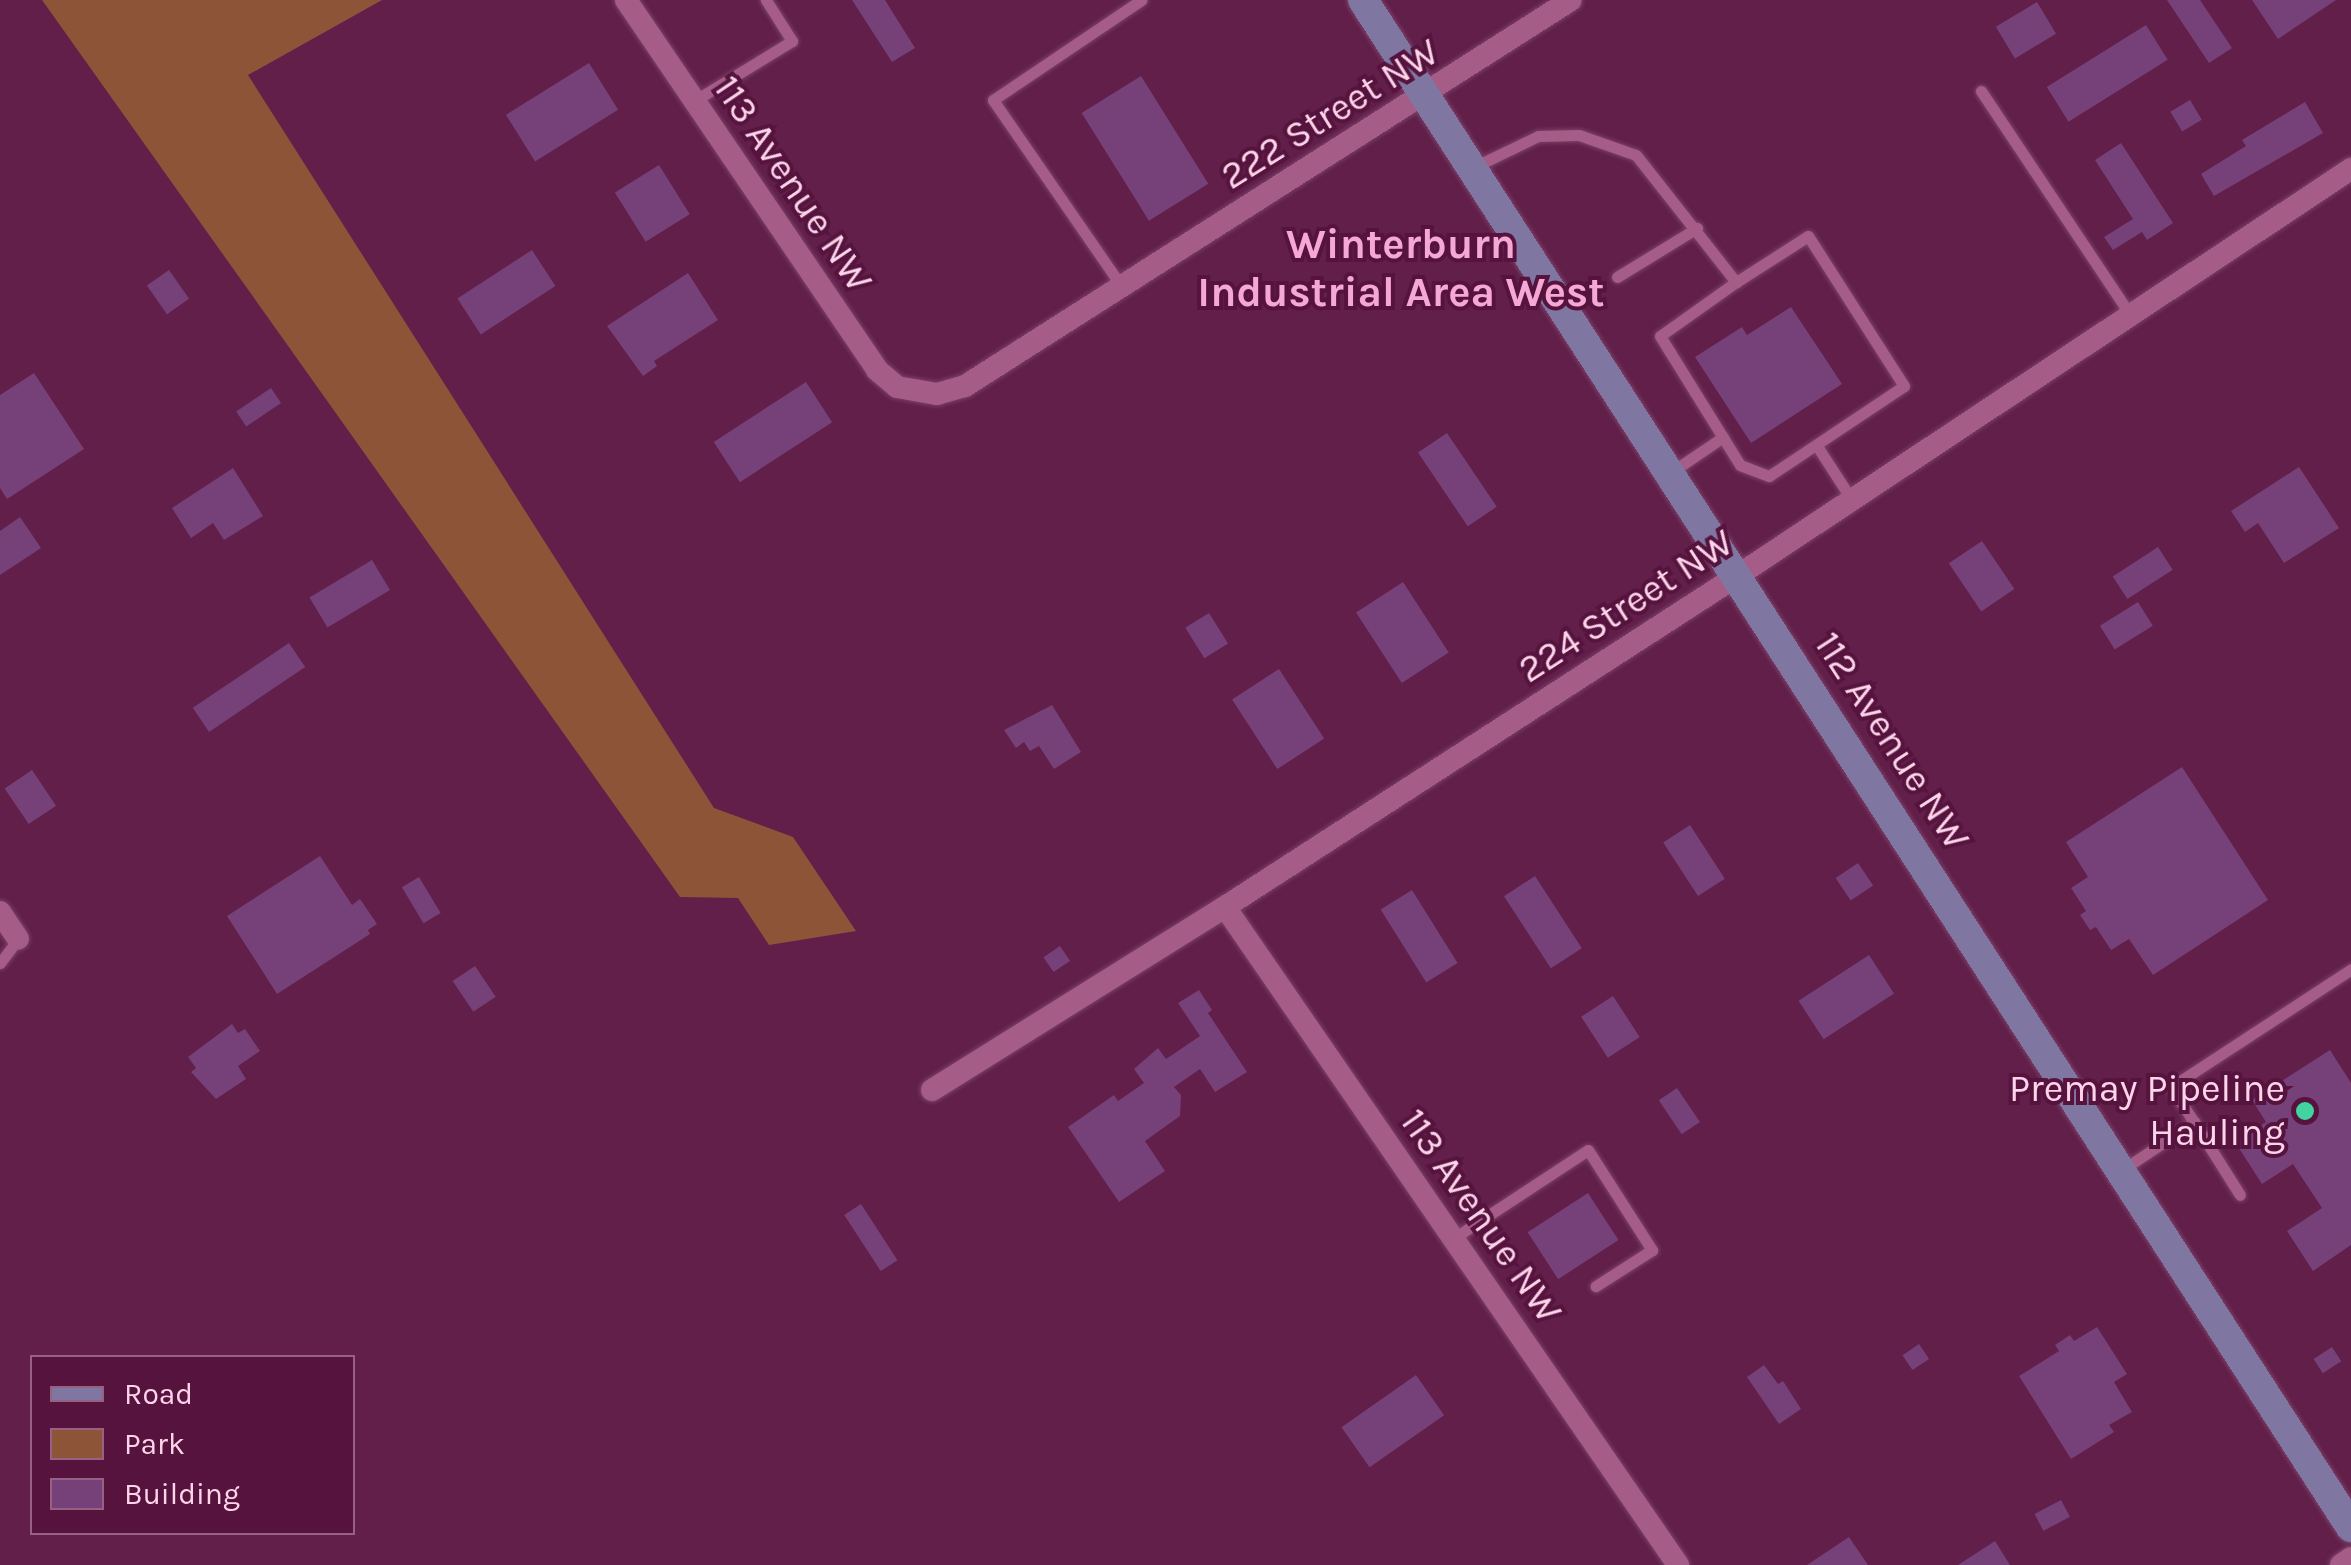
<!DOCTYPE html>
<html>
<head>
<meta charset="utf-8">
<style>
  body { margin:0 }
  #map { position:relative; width:2351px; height:1565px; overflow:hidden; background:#611f49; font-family:Karla,sans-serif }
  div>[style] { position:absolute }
  .green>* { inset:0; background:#8e5438 }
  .building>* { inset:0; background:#764179; transform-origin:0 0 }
  .roads { filter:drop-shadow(0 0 2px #7b4067) drop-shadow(0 0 2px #7b4067) }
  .lane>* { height:11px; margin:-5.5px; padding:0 5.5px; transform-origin:5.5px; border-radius:5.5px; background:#a55d87 }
  .street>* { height:22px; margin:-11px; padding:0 11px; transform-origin:11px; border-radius:11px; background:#a55d87 }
  .secondary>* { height:30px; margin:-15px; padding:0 15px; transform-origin:15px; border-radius:15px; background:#7f77a2 }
  .dots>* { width:28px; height:28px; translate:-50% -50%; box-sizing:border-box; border:5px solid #55133e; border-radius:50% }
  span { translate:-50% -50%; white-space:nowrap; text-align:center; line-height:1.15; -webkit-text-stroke:8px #55133e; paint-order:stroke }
  .street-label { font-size:38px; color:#fdd4ea }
  .poi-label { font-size:38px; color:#fdd4ea }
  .right { translate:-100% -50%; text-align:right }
  .quarter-label { font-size:42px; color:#f6a8d4; font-weight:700 }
  .legend { position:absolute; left:30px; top:1355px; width:325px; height:180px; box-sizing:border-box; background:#55133e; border:2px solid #986083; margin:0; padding:12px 18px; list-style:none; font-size:30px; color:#fdd4ea }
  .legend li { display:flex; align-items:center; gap:20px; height:50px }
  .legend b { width:50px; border:2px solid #986083 }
</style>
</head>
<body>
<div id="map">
  <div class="green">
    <i style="clip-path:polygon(42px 0,382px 0,248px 75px,714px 808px,793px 837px,856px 931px,769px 945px,738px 898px,680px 897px)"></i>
  </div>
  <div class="building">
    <i style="clip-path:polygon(852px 0,885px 0,915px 48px,892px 62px)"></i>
    <i style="clip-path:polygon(2167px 0,2200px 0,2232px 48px,2209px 63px)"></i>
    <i style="clip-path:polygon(2252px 0,2336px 0,2278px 39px)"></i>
    <i style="left:2037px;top:2px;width:37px;height:48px;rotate:59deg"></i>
    <i style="left:2146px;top:25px;width:41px;height:117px;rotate:58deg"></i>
    <i style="left:589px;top:63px;width:55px;height:98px;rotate:58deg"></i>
    <i style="left:1141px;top:76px;width:127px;height:70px;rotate:58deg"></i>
    <i style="left:2190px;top:100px;width:23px;height:23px;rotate:59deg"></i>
    <i style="clip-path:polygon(2305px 102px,2323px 133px,2214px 196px,2201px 174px,2246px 146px,2242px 140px)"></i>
    <i style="clip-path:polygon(2121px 143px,2173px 223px,2147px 240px,2142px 232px,2113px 250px,2104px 237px,2133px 219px,2095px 160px)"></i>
    <i style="left:659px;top:165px;width:58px;height:52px;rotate:58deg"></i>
    <i style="left:532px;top:250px;width:43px;height:89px;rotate:57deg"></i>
    <i style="left:169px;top:270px;width:35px;height:27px;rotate:55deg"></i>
    <i style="clip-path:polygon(688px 273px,718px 320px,654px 361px,657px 366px,643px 376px,607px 326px)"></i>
    <i style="clip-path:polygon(1791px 307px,1842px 384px,1751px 443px,1695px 357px,1742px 327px,1747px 335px)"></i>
    <i style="clip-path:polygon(34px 373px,84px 449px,7px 499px,0 488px,0 395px)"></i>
    <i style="left:806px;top:382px;width:48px;height:110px;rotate:57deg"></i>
    <i style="left:271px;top:388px;width:18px;height:42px;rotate:56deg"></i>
    <i style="left:1447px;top:433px;width:89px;height:35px;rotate:56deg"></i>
    <i style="clip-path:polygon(2299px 467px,2339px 528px,2284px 563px,2258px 523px,2245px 532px,2231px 511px)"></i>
    <i style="clip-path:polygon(233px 468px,263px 516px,224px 540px,213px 523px,191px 538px,172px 508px)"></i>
    <i style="clip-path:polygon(20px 517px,41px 548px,0 575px,0 531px)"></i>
    <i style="left:1982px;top:541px;width:58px;height:40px;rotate:56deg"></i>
    <i style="left:2158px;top:547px;width:27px;height:54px;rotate:57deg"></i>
    <i style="left:372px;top:560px;width:35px;height:73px;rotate:59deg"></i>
    <i style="left:1403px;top:582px;width:84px;height:56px;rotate:57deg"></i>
    <i style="left:2138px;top:602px;width:28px;height:45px;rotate:58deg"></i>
    <i style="left:1209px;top:613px;width:36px;height:28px;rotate:58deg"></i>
    <i style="left:289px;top:643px;width:29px;height:116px;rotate:56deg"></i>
    <i style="left:1279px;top:669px;width:83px;height:56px;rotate:57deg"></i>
    <i style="clip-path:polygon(1052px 705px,1081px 752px,1054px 769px,1039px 746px,1030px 751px,1024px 742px,1016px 748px,1004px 730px)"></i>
    <i style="clip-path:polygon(2182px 767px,2268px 900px,2153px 975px,2129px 939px,2111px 950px,2096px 927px,2090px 930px,2080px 915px,2086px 911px,2071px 888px,2088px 877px,2066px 842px)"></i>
    <i style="left:32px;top:770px;width:43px;height:33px;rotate:56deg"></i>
    <i style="left:1690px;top:825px;width:64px;height:32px;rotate:57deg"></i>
    <i style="clip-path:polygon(320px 856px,352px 905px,360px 899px,377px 924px,368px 930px,370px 934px,277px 994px,227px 916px)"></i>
    <i style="left:1858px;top:863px;width:27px;height:27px;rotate:56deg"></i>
    <i style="left:1535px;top:876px;width:86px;height:37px;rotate:57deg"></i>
    <i style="left:419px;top:877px;width:42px;height:20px;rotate:59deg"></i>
    <i style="left:1412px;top:890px;width:86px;height:37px;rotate:58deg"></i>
    <i style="left:1060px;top:946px;width:18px;height:20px;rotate:56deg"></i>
    <i style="left:1869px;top:955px;width:46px;height:84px;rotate:57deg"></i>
    <i style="left:475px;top:966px;width:37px;height:27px;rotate:56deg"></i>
    <i style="clip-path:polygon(1199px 990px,1212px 1010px,1208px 1013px,1247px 1072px,1215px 1092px,1200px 1069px,1174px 1087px,1181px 1095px,1180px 1116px,1145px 1141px,1165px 1171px,1119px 1202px,1068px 1127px,1114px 1095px,1118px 1101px,1144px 1083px,1134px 1069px,1158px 1048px,1166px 1059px,1200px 1036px,1178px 1003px)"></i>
    <i style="left:1613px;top:996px;width:49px;height:38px;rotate:57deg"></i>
    <i style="clip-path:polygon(232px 1024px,238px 1033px,245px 1029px,260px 1051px,238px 1066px,246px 1079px,216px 1099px,191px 1072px,196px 1068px,188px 1057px)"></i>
    <i style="clip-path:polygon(2330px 1050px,2351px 1083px,2351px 1245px,2313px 1271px,2287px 1231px,2322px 1208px,2293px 1164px,2262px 1184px,2235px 1142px,2266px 1122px,2252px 1100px)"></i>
    <i style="left:1677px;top:1088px;width:41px;height:22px;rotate:56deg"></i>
    <i style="left:1588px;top:1193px;width:56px;height:72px;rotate:57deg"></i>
    <i style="left:861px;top:1204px;width:67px;height:20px;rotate:57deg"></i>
    <i style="clip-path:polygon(2097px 1327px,2127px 1374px,2114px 1382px,2132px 1412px,2109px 1425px,2114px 1432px,2071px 1459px,2019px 1376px,2059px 1351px,2055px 1345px,2070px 1335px,2074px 1341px)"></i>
    <i style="left:1919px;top:1344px;width:18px;height:20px;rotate:56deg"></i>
    <i style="left:2332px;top:1347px;width:17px;height:22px;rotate:57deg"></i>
    <i style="clip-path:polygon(1764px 1365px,1778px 1384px,1783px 1381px,1801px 1409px,1779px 1424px,1747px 1377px)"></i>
    <i style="left:1416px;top:1375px;width:49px;height:91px;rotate:55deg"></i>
    <i style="left:2061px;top:1500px;width:19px;height:30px;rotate:62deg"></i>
    <i style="clip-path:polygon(1849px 1537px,1868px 1565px,1807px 1565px)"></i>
    <i style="clip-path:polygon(1995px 1541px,2010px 1565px,1958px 1565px)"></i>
  </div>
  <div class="roads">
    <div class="lane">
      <i style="left:1981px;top:91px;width:270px;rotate:56.3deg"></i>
      <i style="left:694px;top:101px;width:115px;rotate:-31.5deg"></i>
      <i style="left:792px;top:41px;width:49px;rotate:-122.4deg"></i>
      <i style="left:1474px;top:167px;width:71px;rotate:-25.8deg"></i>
      <i style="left:1538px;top:136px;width:41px;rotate:-1.4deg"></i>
      <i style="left:1579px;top:135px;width:60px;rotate:19.3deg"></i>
      <i style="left:1636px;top:155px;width:162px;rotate:51.8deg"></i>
      <i style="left:1736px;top:282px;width:93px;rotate:144.6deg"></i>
      <i style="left:1660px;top:336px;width:152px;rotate:58.2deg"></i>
      <i style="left:1740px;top:465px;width:31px;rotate:21deg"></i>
      <i style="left:1769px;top:476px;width:162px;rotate:-33.7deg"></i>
      <i style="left:1904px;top:386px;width:178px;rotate:-122.6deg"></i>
      <i style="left:1808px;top:236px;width:85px;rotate:147.4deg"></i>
      <i style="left:1617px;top:277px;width:94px;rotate:-31.5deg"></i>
      <i style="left:1122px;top:287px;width:227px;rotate:-124.6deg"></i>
      <i style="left:993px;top:100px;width:179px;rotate:-34deg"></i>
      <i style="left:1817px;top:446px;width:64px;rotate:57.1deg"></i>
      <i style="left:1670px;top:473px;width:64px;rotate:-34.2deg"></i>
      <i style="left:0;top:963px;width:30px;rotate:-53deg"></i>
      <i style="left:2194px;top:1122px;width:42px;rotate:-123.3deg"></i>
      <i style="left:2171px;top:1087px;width:215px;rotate:-33.2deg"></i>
      <i style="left:2122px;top:1170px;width:87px;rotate:-33.7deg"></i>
      <i style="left:2194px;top:1122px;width:86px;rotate:57.8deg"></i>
      <i style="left:1454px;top:1238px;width:160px;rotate:-33.3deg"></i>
      <i style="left:1588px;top:1150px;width:119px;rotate:57.4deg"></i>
      <i style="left:1652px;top:1250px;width:67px;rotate:147.3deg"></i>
    </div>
    <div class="street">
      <i style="left:626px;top:0;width:447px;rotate:55.8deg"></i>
      <i style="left:877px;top:370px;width:26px;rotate:40deg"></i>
      <i style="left:897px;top:387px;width:41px;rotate:9.9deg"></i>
      <i style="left:937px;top:394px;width:29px;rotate:-16deg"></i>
      <i style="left:965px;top:386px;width:718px;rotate:-32.5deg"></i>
      <i style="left:1225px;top:907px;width:799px;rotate:55.45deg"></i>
      <i style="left:0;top:912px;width:32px;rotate:56deg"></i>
      <i style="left:932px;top:1090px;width:345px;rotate:-32deg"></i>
      <i style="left:1225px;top:907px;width:610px;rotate:-32.88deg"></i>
      <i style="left:1737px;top:576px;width:737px;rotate:-33.54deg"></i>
      <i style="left:2341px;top:1565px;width:12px;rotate:-35deg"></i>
    </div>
    <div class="secondary">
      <i style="left:1363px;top:0;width:1819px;rotate:57.1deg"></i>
    </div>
  </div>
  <div class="dots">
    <i style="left:2305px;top:1111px;background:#42d4a0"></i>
  </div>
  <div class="street-label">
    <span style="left:1330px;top:114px;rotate:-32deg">222 Street NW</span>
    <span style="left:793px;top:184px;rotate:56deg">113 Avenue NW</span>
    <span style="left:1626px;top:606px;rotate:-33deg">224 Street NW</span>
    <span style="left:1892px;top:741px;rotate:57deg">112 Avenue NW</span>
    <span style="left:1481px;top:1216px;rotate:55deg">113 Avenue NW</span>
  </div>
  <div class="poi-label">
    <span class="right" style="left:2285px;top:1111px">Premay Pipeline<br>Hauling</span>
  </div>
  <div class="quarter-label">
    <span style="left:1401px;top:268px">Winterburn<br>Industrial Area West</span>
  </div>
  <ul class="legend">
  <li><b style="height:12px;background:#7f77a2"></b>Road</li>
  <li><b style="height:28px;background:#8e5438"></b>Park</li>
  <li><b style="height:28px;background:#764179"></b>Building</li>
  </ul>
</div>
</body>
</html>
